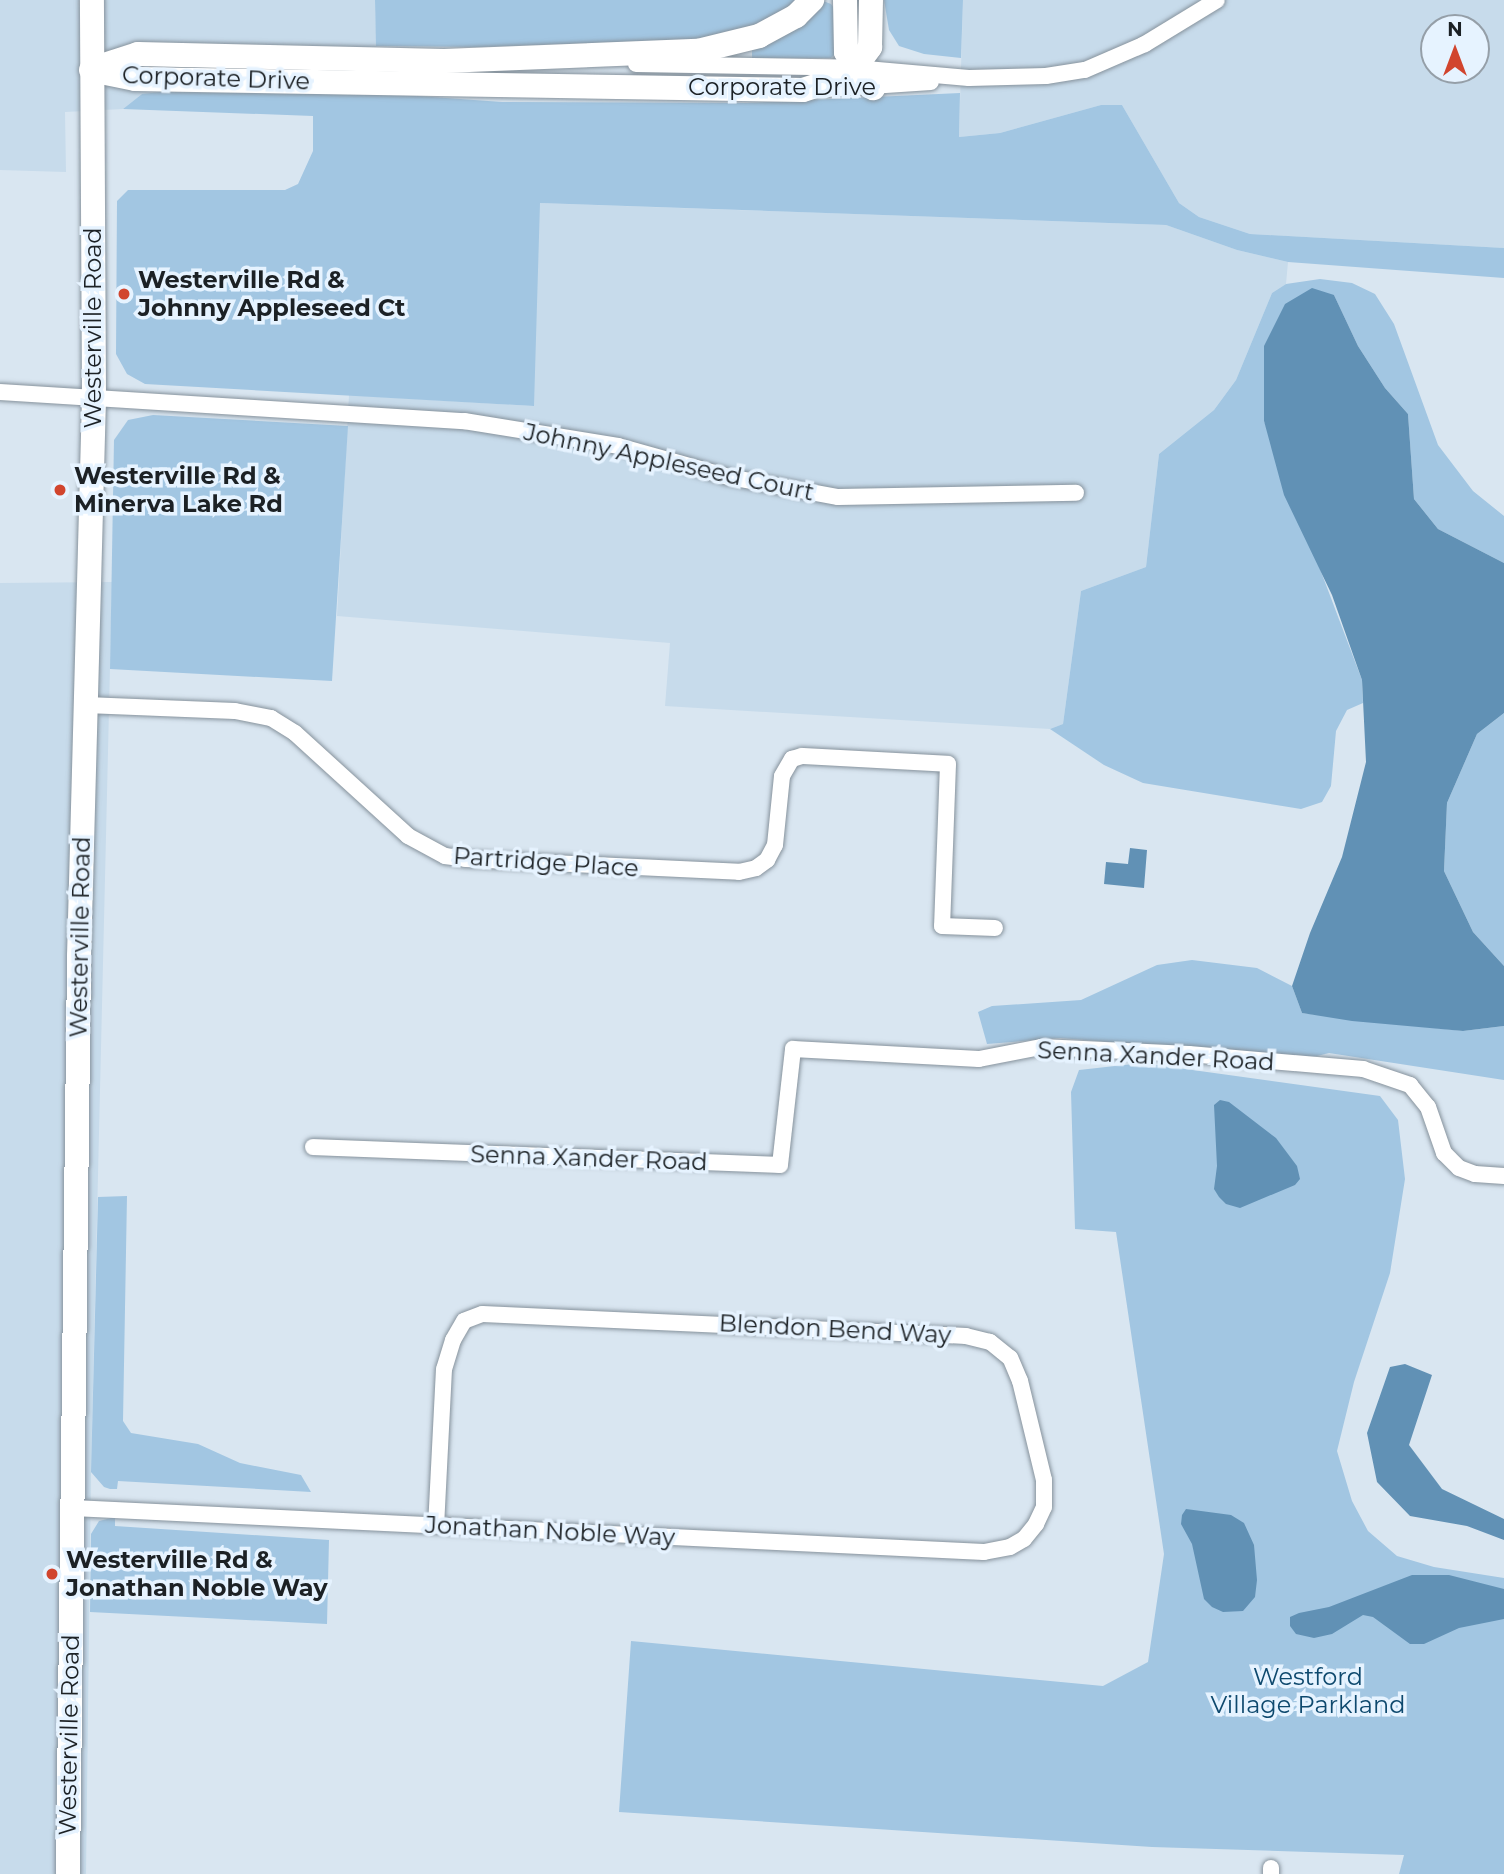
<!DOCTYPE html>
<html>
<head>
<meta charset="utf-8">
<style>
  body { margin:0 }
  #map { position:relative; width:1504px; height:1874px; overflow:hidden; background:#d9e6f1; font-family:Montserrat,sans-serif }
  div>[style] { position:absolute }
  .built>* { inset:0; background:#c7dbeb }
  .green>* { inset:0; background:#a2c6e2 }
  .water>* { inset:0; background:#6191b5 }
  .roads { filter:drop-shadow(0 0 2px #86929c) drop-shadow(0 0 2px #86929c) }
  .minor>* { height:16px; margin:-8px; padding:0 8px; transform-origin:8px; border-radius:8px; background:#fff }
  .primary>* { height:24px; margin:-12px; padding:0 12px; transform-origin:12px; border-radius:12px; background:#fff }
  .dots>* { width:19px; height:19px; translate:-50% -50%; box-sizing:border-box; border:4px solid #e6f3ff; border-radius:50% }
  span { translate:-50% -50%; white-space:nowrap; text-align:center; line-height:1.15; -webkit-text-stroke:7px #e6f3ff; paint-order:stroke }
  .street-label { font-size:24px; color:#1c2125 }
  .poi-label { font-size:24px; color:#1c2125; font-weight:700 }
  .left { translate:0 -50%; text-align:left }
  .park-label { font-size:24px; color:#0e496e }
  .north { position:absolute; left:1420px; top:14px; width:70px; height:70px; box-sizing:border-box; background:#e6f3ff; border:2px solid #959fa8; border-radius:50%; rotate:0deg; font-size:19px; font-weight:700; line-height:28px; text-align:center; color:#1c2125 }
  .north::after { content:''; display:block; margin:auto; width:24px; height:32px; background:#d1452e; clip-path:polygon(50% 0,100% 100%,50% 72%,0 100%) }
</style>
</head>
<body>
<div id="map">
  <div class="built">
    <i style="clip-path:polygon(0 0,375px 0,378px 95px,142px 94px,123px 109px,65px 112px,66px 172px,0 170px)"></i>
    <i style="clip-path:polygon(evenodd,963px 0,1504px 0,1504px 248px,1250px 234px,1199px 217px,1179px 203px,1122px 105px,1101px 105px,1000px 133px,959px 137px,963px 0,1434px 28px,1476px 28px,1476px 70px,1434px 70px,1434px 28px)"></i>
    <i style="clip-path:polygon(539px 203px,1166px 225px,1237px 250px,1288px 262px,1286px 284px,1272px 293px,1236px 380px,1214px 410px,1159px 454px,1146px 567px,1081px 591px,1063px 724px,1050px 729px,665px 706px,670px 643px,337px 616px,349px 395px,533px 406px)"></i>
    <i style="clip-path:polygon(112px 582px,91px 1472px,86px 1874px,0 1874px,0 583px)"></i>
  </div>
  <div class="green">
    <i style="clip-path:polygon(375px 0,796px 0,764px 25px,706px 39px,480px 47px,376px 46px)"></i>
    <i style="clip-path:polygon(884px 0,963px 0,961px 58px,924px 54px,899px 46px,889px 30px)"></i>
    <i style="clip-path:polygon(823px 1px,831px 4px,836px 11px,835px 54px,831px 58px,752px 58px,752px 48px)"></i>
    <i style="clip-path:polygon(161px 92px,404px 95px,502px 102px,746px 103px,960px 93px,959px 137px,1000px 133px,1101px 105px,1122px 105px,1179px 203px,1199px 217px,1250px 234px,1504px 248px,1504px 278px,1288px 262px,1237px 250px,1166px 225px,540px 203px,534px 406px,145px 384px,127px 374px,116px 354px,117px 201px,128px 190px,285px 190px,298px 184px,313px 151px,313px 116px,123px 109px,142px 94px)"></i>
    <i style="clip-path:polygon(1320px 279px,1352px 283px,1375px 294px,1394px 324px,1438px 445px,1473px 491px,1504px 516px,1504px 563px,1438px 529px,1414px 499px,1408px 414px,1385px 388px,1358px 346px,1334px 295px,1264px 421px,1362px 680px,1363px 703px,1347px 710px,1336px 731px,1331px 786px,1322px 802px,1301px 809px,1143px 783px,1104px 765px,1050px 729px,1063px 724px,1081px 591px,1146px 567px,1159px 454px,1214px 410px,1236px 380px,1272px 293px,1286px 284px)"></i>
    <i style="clip-path:polygon(153px 415px,348px 426px,332px 681px,110px 669px,114px 440px,128px 420px)"></i>
    <i style="clip-path:polygon(1504px 713px,1504px 966px,1473px 932px,1444px 871px,1447px 803px,1477px 734px)"></i>
    <i style="clip-path:polygon(1192px 960px,1257px 968px,1292px 986px,1302px 1013px,1463px 1031px,1504px 1026px,1504px 1080px,1329px 1053px,1309px 1058px,1060px 1038px,987px 1044px,978px 1012px,992px 1006px,1081px 1000px,1157px 965px)"></i>
    <i style="clip-path:polygon(1142px 1063px,1380px 1096px,1398px 1120px,1405px 1179px,1390px 1273px,1354px 1382px,1337px 1451px,1352px 1501px,1368px 1531px,1397px 1556px,1434px 1567px,1504px 1578px,1504px 1874px,1399px 1874px,1404px 1855px,1152px 1847px,619px 1812px,631px 1641px,1103px 1686px,1148px 1662px,1164px 1554px,1116px 1232px,1075px 1229px,1071px 1092px,1079px 1070px)"></i>
    <i style="clip-path:polygon(127px 1196px,123px 1421px,131px 1433px,198px 1444px,240px 1463px,301px 1475px,311px 1492px,118px 1481px,117px 1489px,110px 1489px,104px 1487px,91px 1472px,98px 1197px)"></i>
    <i style="clip-path:polygon(115px 1517px,115px 1526px,329px 1540px,327px 1624px,90px 1612px,91px 1534px,99px 1521px)"></i>
  </div>
  <div class="water">
    <i style="clip-path:polygon(1312px 288px,1334px 295px,1358px 346px,1385px 388px,1408px 414px,1414px 499px,1438px 529px,1504px 563px,1504px 713px,1477px 734px,1447px 803px,1444px 871px,1473px 932px,1504px 966px,1504px 1026px,1463px 1031px,1352px 1021px,1302px 1013px,1292px 986px,1310px 933px,1342px 857px,1366px 762px,1362px 680px,1332px 595px,1284px 495px,1264px 421px,1264px 346px,1285px 304px)"></i>
    <i style="clip-path:polygon(1130px 848px,1147px 850px,1144px 888px,1104px 884px,1106px 862px,1128px 864px)"></i>
    <i style="clip-path:polygon(1220px 1100px,1229px 1102px,1276px 1138px,1297px 1166px,1300px 1179px,1295px 1185px,1240px 1208px,1226px 1204px,1219px 1197px,1214px 1189px,1217px 1166px,1214px 1105px)"></i>
    <i style="clip-path:polygon(1405px 1364px,1432px 1375px,1409px 1445px,1442px 1489px,1504px 1519px,1504px 1540px,1467px 1526px,1410px 1516px,1377px 1482px,1367px 1433px,1390px 1367px)"></i>
    <i style="clip-path:polygon(1186px 1509px,1231px 1515px,1244px 1523px,1254px 1545px,1257px 1580px,1255px 1597px,1243px 1611px,1223px 1612px,1212px 1607px,1204px 1599px,1192px 1544px,1181px 1524px,1182px 1515px)"></i>
    <i style="clip-path:polygon(1412px 1575px,1449px 1575px,1504px 1589px,1504px 1619px,1459px 1628px,1424px 1644px,1410px 1644px,1373px 1617px,1363px 1615px,1332px 1634px,1314px 1638px,1296px 1634px,1290px 1626px,1290px 1617px,1299px 1613px,1329px 1607px)"></i>
  </div>
  <div class="roads">
    <div class="minor">
      <i style="left:636px;top:64px;width:219px;rotate:1deg"></i>
      <i style="left:855px;top:68px;width:114px;rotate:5deg"></i>
      <i style="left:969px;top:78px;width:77px;rotate:-1.5deg"></i>
      <i style="left:1046px;top:76px;width:39px;rotate:-9deg"></i>
      <i style="left:1085px;top:70px;width:65px;rotate:-23.4deg"></i>
      <i style="left:1145px;top:44px;width:84px;rotate:-31.4deg"></i>
      <i style="left:825px;top:89px;width:106px;rotate:-3.8deg"></i>
      <i style="left:0;top:392px;width:465px;rotate:3.6deg"></i>
      <i style="left:464px;top:421px;width:156px;rotate:9.2deg"></i>
      <i style="left:618px;top:446px;width:115px;rotate:15.6deg"></i>
      <i style="left:729px;top:477px;width:111px;rotate:10.4deg"></i>
      <i style="left:838px;top:497px;width:238px;rotate:-1deg"></i>
      <i style="left:86px;top:705px;width:149px;rotate:2.3deg"></i>
      <i style="left:235px;top:711px;width:37px;rotate:11deg"></i>
      <i style="left:271px;top:718px;width:28px;rotate:32deg"></i>
      <i style="left:295px;top:733px;width:153px;rotate:42.3deg"></i>
      <i style="left:408px;top:836px;width:42px;rotate:28.4deg"></i>
      <i style="left:445px;top:856px;width:21px;rotate:8deg"></i>
      <i style="left:466px;top:859px;width:273px;rotate:2.7deg"></i>
      <i style="left:739px;top:872px;width:17px;rotate:-13deg"></i>
      <i style="left:756px;top:868px;width:14px;rotate:-36deg"></i>
      <i style="left:767px;top:860px;width:17px;rotate:-62deg"></i>
      <i style="left:775px;top:845px;width:69px;rotate:-84.2deg"></i>
      <i style="left:782px;top:776px;width:20px;rotate:-60deg"></i>
      <i style="left:792px;top:759px;width:10px;rotate:-17deg"></i>
      <i style="left:802px;top:756px;width:146px;rotate:3.1deg"></i>
      <i style="left:948px;top:764px;width:162px;rotate:92.1deg"></i>
      <i style="left:942px;top:926px;width:53px;rotate:2.2deg"></i>
      <i style="left:313px;top:1147px;width:467px;rotate:2.2deg"></i>
      <i style="left:780px;top:1165px;width:117px;rotate:-83.6deg"></i>
      <i style="left:793px;top:1049px;width:186px;rotate:3.1deg"></i>
      <i style="left:979px;top:1059px;width:63px;rotate:-11deg"></i>
      <i style="left:1041px;top:1047px;width:148px;rotate:2.7deg"></i>
      <i style="left:1189px;top:1054px;width:175px;rotate:4.9deg"></i>
      <i style="left:1363px;top:1069px;width:50px;rotate:18.8deg"></i>
      <i style="left:1410px;top:1085px;width:28px;rotate:51deg"></i>
      <i style="left:1428px;top:1107px;width:49px;rotate:70.8deg"></i>
      <i style="left:1444px;top:1153px;width:21px;rotate:45deg"></i>
      <i style="left:1459px;top:1168px;width:17px;rotate:21deg"></i>
      <i style="left:1475px;top:1174px;width:29px;rotate:4deg"></i>
      <i style="left:73px;top:1508px;width:912px;rotate:2.77deg"></i>
      <i style="left:984px;top:1552px;width:26px;rotate:-11deg"></i>
      <i style="left:1010px;top:1547px;width:16px;rotate:-30deg"></i>
      <i style="left:1024px;top:1539px;width:19px;rotate:-51deg"></i>
      <i style="left:1036px;top:1524px;width:19px;rotate:-65deg"></i>
      <i style="left:1044px;top:1507px;width:27px;rotate:-90deg"></i>
      <i style="left:1044px;top:1480px;width:102px;rotate:-103.6deg"></i>
      <i style="left:1020px;top:1381px;width:25px;rotate:-113deg"></i>
      <i style="left:1010px;top:1358px;width:26px;rotate:-141deg"></i>
      <i style="left:990px;top:1342px;width:25px;rotate:-166deg"></i>
      <i style="left:966px;top:1336px;width:484px;rotate:-177.4deg"></i>
      <i style="left:482px;top:1314px;width:19px;rotate:159deg"></i>
      <i style="left:464px;top:1321px;width:22px;rotate:120deg"></i>
      <i style="left:453px;top:1340px;width:30px;rotate:107deg"></i>
      <i style="left:444px;top:1369px;width:156px;rotate:92.9deg"></i>
      <i style="left:1271px;top:1874px;width:6px;rotate:-90deg"></i>
    </div>
    <div class="primary">
      <i style="left:845px;top:0;width:52px;rotate:88.9deg"></i>
      <i style="left:846px;top:52px;width:30px;rotate:60deg"></i>
      <i style="left:861px;top:78px;width:16px;rotate:40deg"></i>
      <i style="left:92px;top:69px;width:48px;rotate:-18.1deg"></i>
      <i style="left:138px;top:54px;width:306px;rotate:1.3deg"></i>
      <i style="left:444px;top:61px;width:254px;rotate:-2.3deg"></i>
      <i style="left:698px;top:51px;width:63px;rotate:-13.8deg"></i>
      <i style="left:759px;top:36px;width:42px;rotate:-28.4deg"></i>
      <i style="left:796px;top:16px;width:23px;rotate:-45deg"></i>
      <i style="left:91px;top:70px;width:45px;rotate:11.6deg"></i>
      <i style="left:135px;top:79px;width:668px;rotate:0.94deg"></i>
      <i style="left:803px;top:90px;width:39px;rotate:-18deg"></i>
      <i style="left:840px;top:78px;width:18px;rotate:-34deg"></i>
      <i style="left:855px;top:68px;width:26px;rotate:-54deg"></i>
      <i style="left:870px;top:47px;width:47px;rotate:-88.8deg"></i>
      <i style="left:68px;top:1874px;width:918px;rotate:-89.31deg"></i>
      <i style="left:79px;top:956px;width:559px;rotate:-88.46deg"></i>
      <i style="left:94px;top:397px;width:397px;rotate:-90.3deg"></i>
    </div>
  </div>
  <div class="dots">
    <i style="left:124px;top:294px;background:#d1452e"></i>
    <i style="left:60px;top:490px;background:#d1452e"></i>
    <i style="left:52px;top:1574px;background:#d1452e"></i>
  </div>
  <div class="street-label">
    <span style="left:216px;top:78px;rotate:2deg">Corporate Drive</span>
    <span style="left:782px;top:87px">Corporate Drive</span>
    <span style="left:93px;top:328px;rotate:-90deg">Westerville Road</span>
    <span style="left:669px;top:462px;rotate:12deg">Johnny Appleseed Court</span>
    <span style="left:546px;top:862px;rotate:4deg">Partridge Place</span>
    <span style="left:80px;top:937px;rotate:-89deg">Westerville Road</span>
    <span style="left:1156px;top:1056px;rotate:3deg">Senna Xander Road</span>
    <span style="left:589px;top:1158px;rotate:2deg">Senna Xander Road</span>
    <span style="left:835px;top:1329px;rotate:3deg">Blendon Bend Way</span>
    <span style="left:550px;top:1531px;rotate:3deg">Jonathan Noble Way</span>
    <span style="left:69px;top:1735px;rotate:-89deg">Westerville Road</span>
  </div>
  <div class="poi-label">
    <span class="left" style="left:138px;top:294px">Westerville Rd &amp;<br>Johnny Appleseed Ct</span>
    <span class="left" style="left:74px;top:490px">Westerville Rd &amp;<br>Minerva Lake Rd</span>
    <span class="left" style="left:66px;top:1574px">Westerville Rd &amp;<br>Jonathan Noble Way</span>
  </div>
  <div class="park-label">
    <span style="left:1308px;top:1691px">Westford<br>Village Parkland</span>
  </div>
  <div class="north">N</div>
</div>
</body>
</html>
